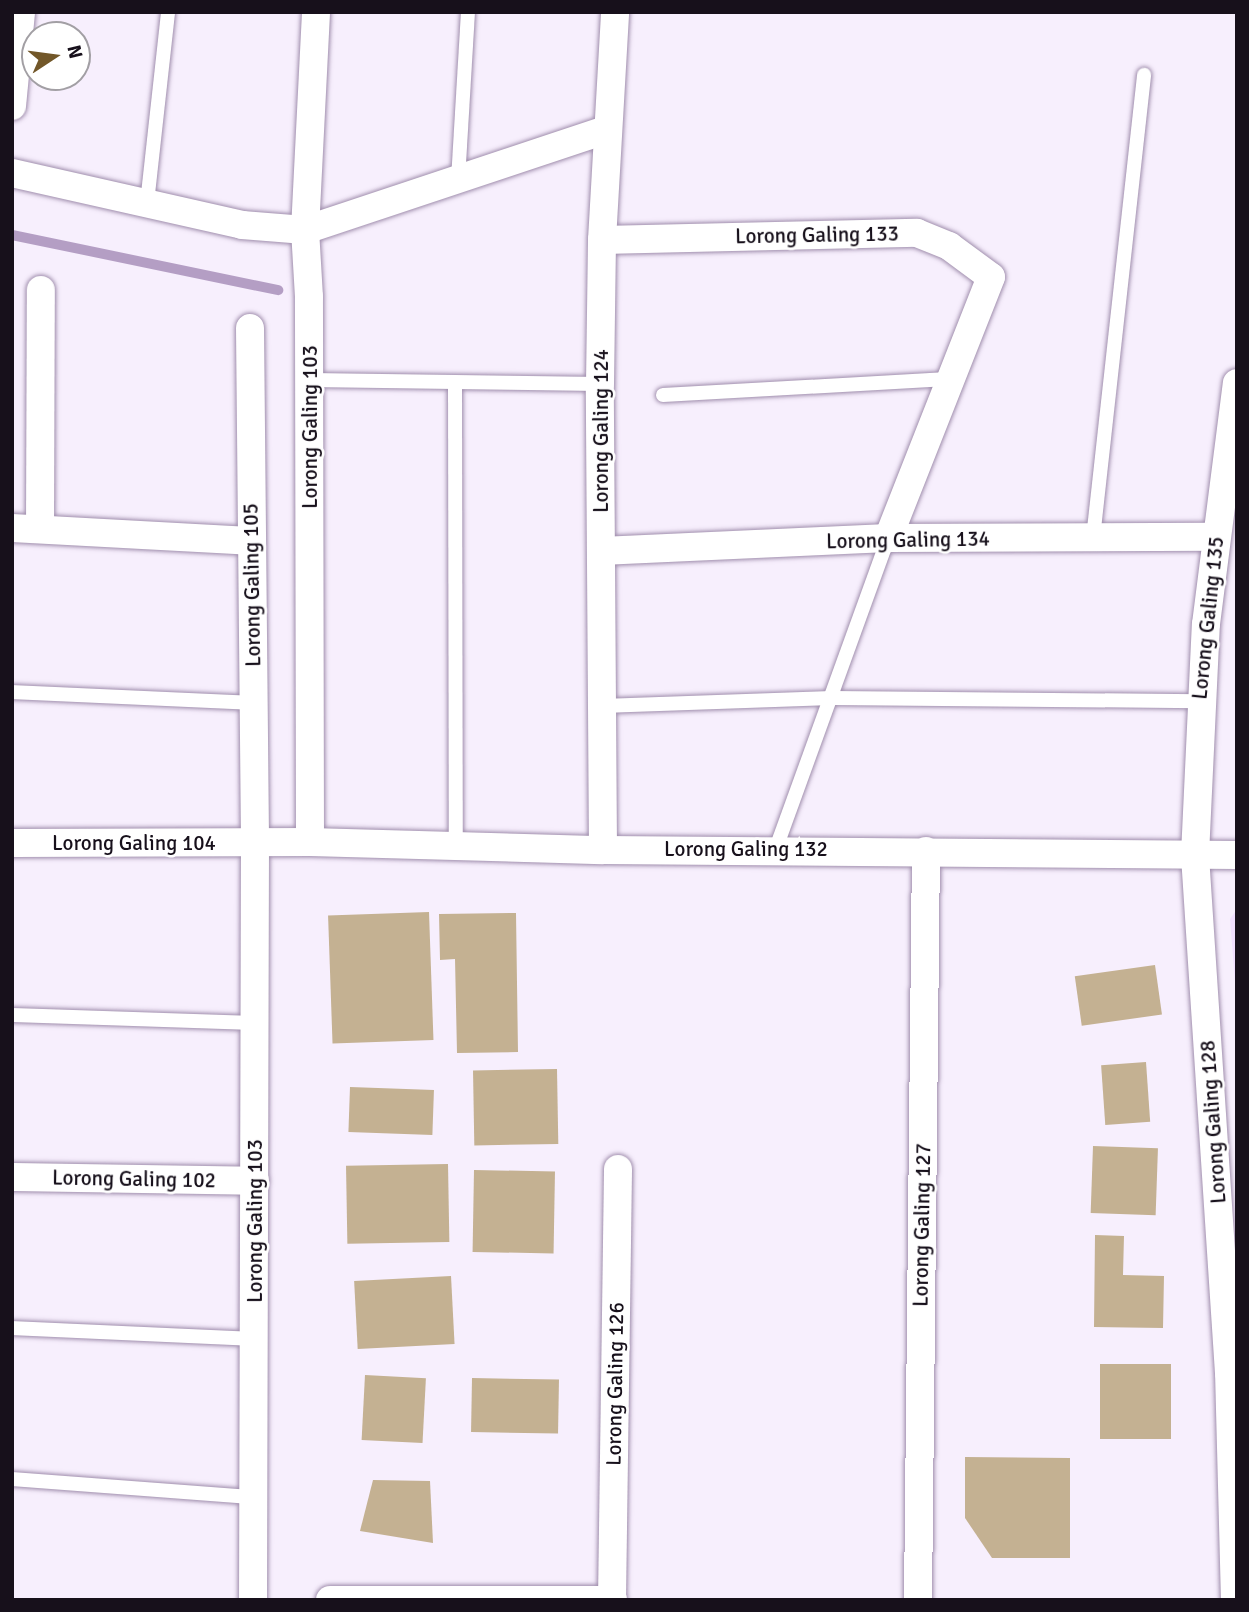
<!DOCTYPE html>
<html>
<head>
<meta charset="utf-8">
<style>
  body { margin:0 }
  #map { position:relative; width:1249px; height:1612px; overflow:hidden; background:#f7effd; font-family:Signika,sans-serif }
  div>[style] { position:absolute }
  .built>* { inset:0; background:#f1dfff }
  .stream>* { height:10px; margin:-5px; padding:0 5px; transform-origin:5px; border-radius:5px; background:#b49ec4 }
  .building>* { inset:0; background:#c4b192; transform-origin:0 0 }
  .roads { filter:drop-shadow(0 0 2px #a08ead) drop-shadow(0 0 2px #a08ead) }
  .service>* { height:14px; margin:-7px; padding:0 7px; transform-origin:7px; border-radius:7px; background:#fff }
  .minor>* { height:28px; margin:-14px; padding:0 14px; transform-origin:14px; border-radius:14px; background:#fff }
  span { translate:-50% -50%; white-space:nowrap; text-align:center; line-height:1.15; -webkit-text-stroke:5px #fff; paint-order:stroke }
  .street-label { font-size:21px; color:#17101b }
  .frame { position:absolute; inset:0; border:14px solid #17101b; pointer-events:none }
  .north { position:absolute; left:21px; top:21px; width:70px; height:70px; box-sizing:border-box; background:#fff; border:2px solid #a29fa4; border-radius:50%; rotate:77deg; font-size:19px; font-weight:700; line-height:28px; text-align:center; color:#17101b }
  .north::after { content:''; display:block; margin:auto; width:24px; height:32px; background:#725729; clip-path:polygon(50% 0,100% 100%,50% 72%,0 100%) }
</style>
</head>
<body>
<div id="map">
  <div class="built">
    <i style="clip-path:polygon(1237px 909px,1237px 1007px,1230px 919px)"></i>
  </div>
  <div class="stream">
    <i style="left:12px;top:235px;width:272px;rotate:11.7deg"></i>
  </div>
  <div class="building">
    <i style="left:429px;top:912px;width:128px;height:101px;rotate:88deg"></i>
    <i style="clip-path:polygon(516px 913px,518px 1052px,457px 1053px,455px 959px,440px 960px,439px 914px)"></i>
    <i style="left:1155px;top:965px;width:50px;height:81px;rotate:82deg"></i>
    <i style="left:1146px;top:1062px;width:60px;height:45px;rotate:86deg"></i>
    <i style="left:557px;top:1069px;width:75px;height:84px;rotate:89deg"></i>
    <i style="left:350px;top:1087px;width:84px;height:45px;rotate:2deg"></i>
    <i style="left:1093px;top:1146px;width:65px;height:67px;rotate:2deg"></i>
    <i style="left:448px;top:1164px;width:78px;height:102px;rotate:89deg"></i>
    <i style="left:474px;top:1170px;width:81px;height:82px;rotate:1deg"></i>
    <i style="clip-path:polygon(1095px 1235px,1124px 1236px,1123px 1275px,1164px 1276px,1163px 1328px,1094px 1327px)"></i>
    <i style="left:451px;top:1276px;width:68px;height:97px;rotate:87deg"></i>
    <i style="left:1100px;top:1364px;width:71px;height:75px"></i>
    <i style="left:365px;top:1375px;width:61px;height:65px;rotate:3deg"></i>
    <i style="left:472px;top:1378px;width:87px;height:54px;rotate:1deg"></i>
    <i style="clip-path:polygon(965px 1457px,1070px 1458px,1070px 1558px,992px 1558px,965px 1518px)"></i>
    <i style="clip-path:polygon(373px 1480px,430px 1481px,433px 1543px,360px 1531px)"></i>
  </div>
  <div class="roads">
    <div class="service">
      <i style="left:458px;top:180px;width:168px;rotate:-86.6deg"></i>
      <i style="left:147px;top:203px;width:192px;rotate:-83.7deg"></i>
      <i style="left:310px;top:380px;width:290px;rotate:0.8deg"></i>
      <i style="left:455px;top:382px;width:463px;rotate:89.9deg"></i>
      <i style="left:663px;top:395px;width:285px;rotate:-3.2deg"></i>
      <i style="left:1093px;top:538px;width:466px;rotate:-83.7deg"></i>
      <i style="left:12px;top:692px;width:242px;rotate:2.6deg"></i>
      <i style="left:602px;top:706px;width:230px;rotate:-2deg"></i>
      <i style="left:832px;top:698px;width:368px;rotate:0.5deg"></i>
      <i style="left:776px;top:848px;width:330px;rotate:-70.1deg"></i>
      <i style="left:12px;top:1015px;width:243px;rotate:1.9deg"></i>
      <i style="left:12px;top:1328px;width:242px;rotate:2.6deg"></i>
      <i style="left:12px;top:1479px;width:242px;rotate:4.3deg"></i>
    </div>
    <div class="minor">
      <i style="left:12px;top:106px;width:94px;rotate:-84.5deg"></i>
      <i style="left:12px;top:173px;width:236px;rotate:12.7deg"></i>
      <i style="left:242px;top:225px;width:63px;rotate:4.5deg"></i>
      <i style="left:305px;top:230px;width:317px;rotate:-18.4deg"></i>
      <i style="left:602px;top:240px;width:315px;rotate:-1.3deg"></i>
      <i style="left:917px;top:233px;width:35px;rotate:22deg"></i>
      <i style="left:949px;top:246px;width:52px;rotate:36.4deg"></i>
      <i style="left:991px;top:277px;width:281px;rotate:111.5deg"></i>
      <i style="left:250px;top:328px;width:515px;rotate:89.44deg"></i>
      <i style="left:255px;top:843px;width:757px;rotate:90.15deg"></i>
      <i style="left:12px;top:528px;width:238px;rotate:3.1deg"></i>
      <i style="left:40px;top:529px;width:239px;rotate:-89.8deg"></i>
      <i style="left:601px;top:551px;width:287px;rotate:-2.6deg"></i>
      <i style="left:888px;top:538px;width:328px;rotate:-0.2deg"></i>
      <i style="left:310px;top:842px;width:545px;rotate:-90.11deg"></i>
      <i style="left:309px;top:297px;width:67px;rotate:-93.4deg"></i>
      <i style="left:305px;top:230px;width:218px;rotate:-87.1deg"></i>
      <i style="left:12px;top:843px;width:298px;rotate:-0.2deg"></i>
      <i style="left:310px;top:842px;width:293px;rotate:1.6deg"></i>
      <i style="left:603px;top:850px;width:634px;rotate:0.45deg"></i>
      <i style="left:603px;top:850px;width:466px;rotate:-90.4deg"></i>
      <i style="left:600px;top:384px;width:144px;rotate:-89.2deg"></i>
      <i style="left:602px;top:240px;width:228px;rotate:-86.7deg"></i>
      <i style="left:12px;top:1177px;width:243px;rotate:0.9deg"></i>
      <i style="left:330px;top:1600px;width:283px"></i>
      <i style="left:612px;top:1600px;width:431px;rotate:-89.2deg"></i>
      <i style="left:918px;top:1600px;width:749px;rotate:-89.39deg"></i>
      <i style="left:1235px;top:1600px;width:227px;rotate:-91.5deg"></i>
      <i style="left:1229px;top:1373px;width:519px;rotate:-93.76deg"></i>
      <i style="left:1195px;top:855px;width:231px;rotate:-87.3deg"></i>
      <i style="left:1206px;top:624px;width:243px;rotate:-82.7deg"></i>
    </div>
  </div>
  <div class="street-label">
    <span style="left:817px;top:235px;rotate:-1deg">Lorong Galing 133</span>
    <span style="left:310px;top:427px;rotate:-90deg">Lorong Galing 103</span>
    <span style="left:601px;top:431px;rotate:-90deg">Lorong Galing 124</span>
    <span style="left:908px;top:540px;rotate:-1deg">Lorong Galing 134</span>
    <span style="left:252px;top:585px;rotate:-91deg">Lorong Galing 105</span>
    <span style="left:1208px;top:618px;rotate:-84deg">Lorong Galing 135</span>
    <span style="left:134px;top:843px">Lorong Galing 104</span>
    <span style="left:746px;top:849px">Lorong Galing 132</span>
    <span style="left:1213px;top:1122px;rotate:-94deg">Lorong Galing 128</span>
    <span style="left:134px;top:1179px;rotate:1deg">Lorong Galing 102</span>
    <span style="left:255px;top:1221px;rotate:-90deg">Lorong Galing 103</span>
    <span style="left:922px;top:1225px;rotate:-89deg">Lorong Galing 127</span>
    <span style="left:615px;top:1384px;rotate:-89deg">Lorong Galing 126</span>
  </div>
  <div class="frame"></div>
  <div class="north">N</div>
</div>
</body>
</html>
